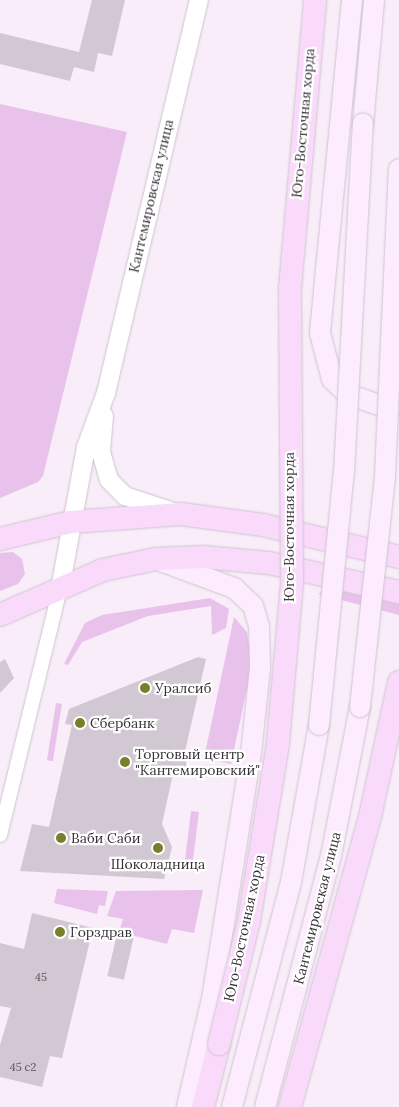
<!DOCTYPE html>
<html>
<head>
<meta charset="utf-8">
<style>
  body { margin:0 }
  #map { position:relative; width:399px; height:1107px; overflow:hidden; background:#f8edf8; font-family:Lora,serif }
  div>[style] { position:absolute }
  .green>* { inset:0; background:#e8c2eb; transform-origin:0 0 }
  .building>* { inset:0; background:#d2c8d3; transform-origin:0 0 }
  .roads { filter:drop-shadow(0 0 1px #cec4cf) drop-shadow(0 0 1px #cec4cf) }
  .minor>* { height:14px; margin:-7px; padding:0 7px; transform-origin:7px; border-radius:7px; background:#fff }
  .tertiary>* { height:18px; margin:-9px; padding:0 9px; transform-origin:9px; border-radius:9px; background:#fff }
  .secondary>* { height:20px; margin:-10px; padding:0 10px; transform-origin:10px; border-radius:10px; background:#fcecfd }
  .primary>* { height:22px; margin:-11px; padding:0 11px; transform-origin:11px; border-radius:11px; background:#f9dafb }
  .bridges { filter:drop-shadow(0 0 1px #cec4cf) drop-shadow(0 0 1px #cec4cf) }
  .secondary-bridge>* { height:20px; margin:-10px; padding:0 10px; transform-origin:10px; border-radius:10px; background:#fcecfd }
  .primary-bridge>* { height:22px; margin:-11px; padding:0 11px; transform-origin:11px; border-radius:11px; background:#f9dafb }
  .dots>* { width:14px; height:14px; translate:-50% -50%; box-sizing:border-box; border:2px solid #fff; border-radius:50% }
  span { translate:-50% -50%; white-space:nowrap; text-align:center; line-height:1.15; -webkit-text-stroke:4.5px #fff; paint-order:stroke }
  .number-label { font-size:11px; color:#5c575c }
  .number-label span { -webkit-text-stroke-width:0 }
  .street-label { font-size:14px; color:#353135 }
  .poi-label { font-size:14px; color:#353135 }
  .left { translate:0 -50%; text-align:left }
</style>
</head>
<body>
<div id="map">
  <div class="green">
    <i style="clip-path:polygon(0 104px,127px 132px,43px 476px,38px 482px,0 498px)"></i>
    <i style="clip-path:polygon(13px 552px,22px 559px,25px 574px,18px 584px,0 591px,0 553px)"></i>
    <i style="clip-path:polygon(323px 591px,341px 591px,399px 604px,399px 615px,318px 594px)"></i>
    <i style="clip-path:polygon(210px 598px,229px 609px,226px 628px,212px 635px,211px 606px,148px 616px,82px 642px,68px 665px,64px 664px,85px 623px,102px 615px)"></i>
    <i style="clip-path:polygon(234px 617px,247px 632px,252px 665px,231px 764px,204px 758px)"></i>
    <i style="left:56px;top:703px;width:6px;height:58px;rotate:9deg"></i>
    <i style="left:191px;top:811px;width:8px;height:51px;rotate:7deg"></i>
    <i style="clip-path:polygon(57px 889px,108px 891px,105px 906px,99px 905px,97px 914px,54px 903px)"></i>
    <i style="clip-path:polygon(203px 890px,194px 933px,172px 929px,167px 944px,119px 932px,123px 919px,107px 916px,116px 891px)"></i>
  </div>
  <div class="building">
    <i style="clip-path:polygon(92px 0,125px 0,112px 56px,98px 53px,94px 72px,74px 67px,70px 81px,0 64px,0 33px,79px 52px)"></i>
    <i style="clip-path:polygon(198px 657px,206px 659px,184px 756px,188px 768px,173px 774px,162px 824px,172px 847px,164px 879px,20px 871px,32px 824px,49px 827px,72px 725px,65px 724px,69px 709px)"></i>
    <i style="clip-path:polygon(5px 659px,14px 678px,0 693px,0 662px)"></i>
    <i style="clip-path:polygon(32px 913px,93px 928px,62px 1058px,50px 1056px,42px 1087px,0 1077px,0 1045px,11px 1008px,0 1006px,0 943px,24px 949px)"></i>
    <i style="left:117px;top:934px;width:17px;height:43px;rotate:13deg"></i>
  </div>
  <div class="roads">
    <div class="minor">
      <i style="left:0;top:835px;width:253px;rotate:-76.3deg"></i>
    </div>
    <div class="tertiary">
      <i style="left:104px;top:416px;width:36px;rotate:95deg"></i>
      <i style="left:101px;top:452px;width:29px;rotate:74deg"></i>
      <i style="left:109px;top:480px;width:23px;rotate:45deg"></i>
      <i style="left:125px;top:496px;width:51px;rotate:18.4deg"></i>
      <i style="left:60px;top:589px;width:144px;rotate:-79.6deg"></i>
      <i style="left:86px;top:447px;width:58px;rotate:-69.7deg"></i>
      <i style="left:106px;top:393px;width:404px;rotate:-76.7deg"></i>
    </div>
    <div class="secondary">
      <i style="left:352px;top:0;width:335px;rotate:95.5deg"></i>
      <i style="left:320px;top:333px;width:48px;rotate:75.4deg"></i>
      <i style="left:332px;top:379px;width:21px;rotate:45deg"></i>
      <i style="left:347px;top:394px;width:36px;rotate:19deg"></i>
      <i style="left:381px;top:406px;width:18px;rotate:-6deg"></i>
      <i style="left:363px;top:124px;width:124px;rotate:-84.9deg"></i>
      <i style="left:161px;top:561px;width:78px;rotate:20.3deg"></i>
      <i style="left:234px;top:588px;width:26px;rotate:43deg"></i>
      <i style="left:253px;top:606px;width:21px;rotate:73deg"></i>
      <i style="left:259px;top:626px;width:42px;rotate:88.6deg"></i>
      <i style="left:260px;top:668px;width:85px;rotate:96deg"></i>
      <i style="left:251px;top:753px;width:244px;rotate:99deg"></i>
      <i style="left:213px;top:994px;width:116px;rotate:103deg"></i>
      <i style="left:232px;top:1107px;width:233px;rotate:-75.3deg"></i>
      <i style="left:291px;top:882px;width:159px;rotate:-79.9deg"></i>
      <i style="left:265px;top:1107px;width:260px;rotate:-75.3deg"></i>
      <i style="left:331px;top:856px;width:152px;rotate:-79deg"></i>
    </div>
    <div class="primary">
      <i style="left:0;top:539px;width:73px;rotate:-13.5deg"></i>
      <i style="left:71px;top:522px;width:110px;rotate:-4.2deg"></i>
      <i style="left:181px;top:514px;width:83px;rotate:7.6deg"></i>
      <i style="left:263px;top:525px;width:140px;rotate:13.2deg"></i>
      <i style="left:0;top:615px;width:112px;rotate:-23.6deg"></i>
      <i style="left:103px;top:570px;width:54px;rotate:-11.7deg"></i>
      <i style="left:156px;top:559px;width:47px;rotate:-2.4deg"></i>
      <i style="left:203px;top:557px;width:66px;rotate:5.2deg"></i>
      <i style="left:269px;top:563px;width:133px;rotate:12.6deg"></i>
      <i style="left:203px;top:1107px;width:65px;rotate:-75.7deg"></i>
      <i style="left:290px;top:1107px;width:306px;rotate:-74.6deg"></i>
      <i style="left:371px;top:812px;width:133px;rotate:-77.8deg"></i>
    </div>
  </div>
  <div class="bridges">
    <div class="secondary-bridge">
      <i style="left:360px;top:707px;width:233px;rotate:-83.8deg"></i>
      <i style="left:385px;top:475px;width:306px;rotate:-87.4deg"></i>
      <i style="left:319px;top:725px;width:254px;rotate:-84.4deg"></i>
      <i style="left:344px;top:472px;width:349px;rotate:-86.9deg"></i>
    </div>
    <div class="primary-bridge">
      <i style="left:219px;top:1044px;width:127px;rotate:-76.3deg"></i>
      <i style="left:249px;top:921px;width:180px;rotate:-80.7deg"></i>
      <i style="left:278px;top:743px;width:162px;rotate:-85deg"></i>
      <i style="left:292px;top:582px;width:294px;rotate:-90.4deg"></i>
      <i style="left:290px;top:288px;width:289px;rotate:-85deg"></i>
    </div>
  </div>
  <div class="dots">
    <i style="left:145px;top:688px;background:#787f2a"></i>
    <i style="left:80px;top:723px;background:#787f2a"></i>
    <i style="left:125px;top:762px;background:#787f2a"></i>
    <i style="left:61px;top:838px;background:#787f2a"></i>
    <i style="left:158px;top:848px;background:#787f2a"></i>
    <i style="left:60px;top:932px;background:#787f2a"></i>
  </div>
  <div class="number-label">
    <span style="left:41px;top:977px">45</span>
    <span style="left:23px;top:1067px">45 с2</span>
  </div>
  <div class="street-label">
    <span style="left:303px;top:123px;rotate:-85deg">Юго-Восточная хорда</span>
    <span style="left:151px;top:196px;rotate:-77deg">Кантемировская улица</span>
    <span style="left:289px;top:527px;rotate:-90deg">Юго-Восточная хорда</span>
    <span style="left:317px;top:908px;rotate:-76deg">Кантемировская улица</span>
    <span style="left:244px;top:928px;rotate:-78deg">Юго-Восточная хорда</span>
  </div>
  <div class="poi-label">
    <span class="left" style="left:155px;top:688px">Уралсиб</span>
    <span class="left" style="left:90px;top:723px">Сбербанк</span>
    <span class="left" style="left:135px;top:762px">Торговый центр<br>"Кантемировский"</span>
    <span class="left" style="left:71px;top:838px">Ваби Саби</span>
    <span style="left:158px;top:864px">Шоколадница</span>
    <span class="left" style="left:70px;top:932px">Горздрав</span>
  </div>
</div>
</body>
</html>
